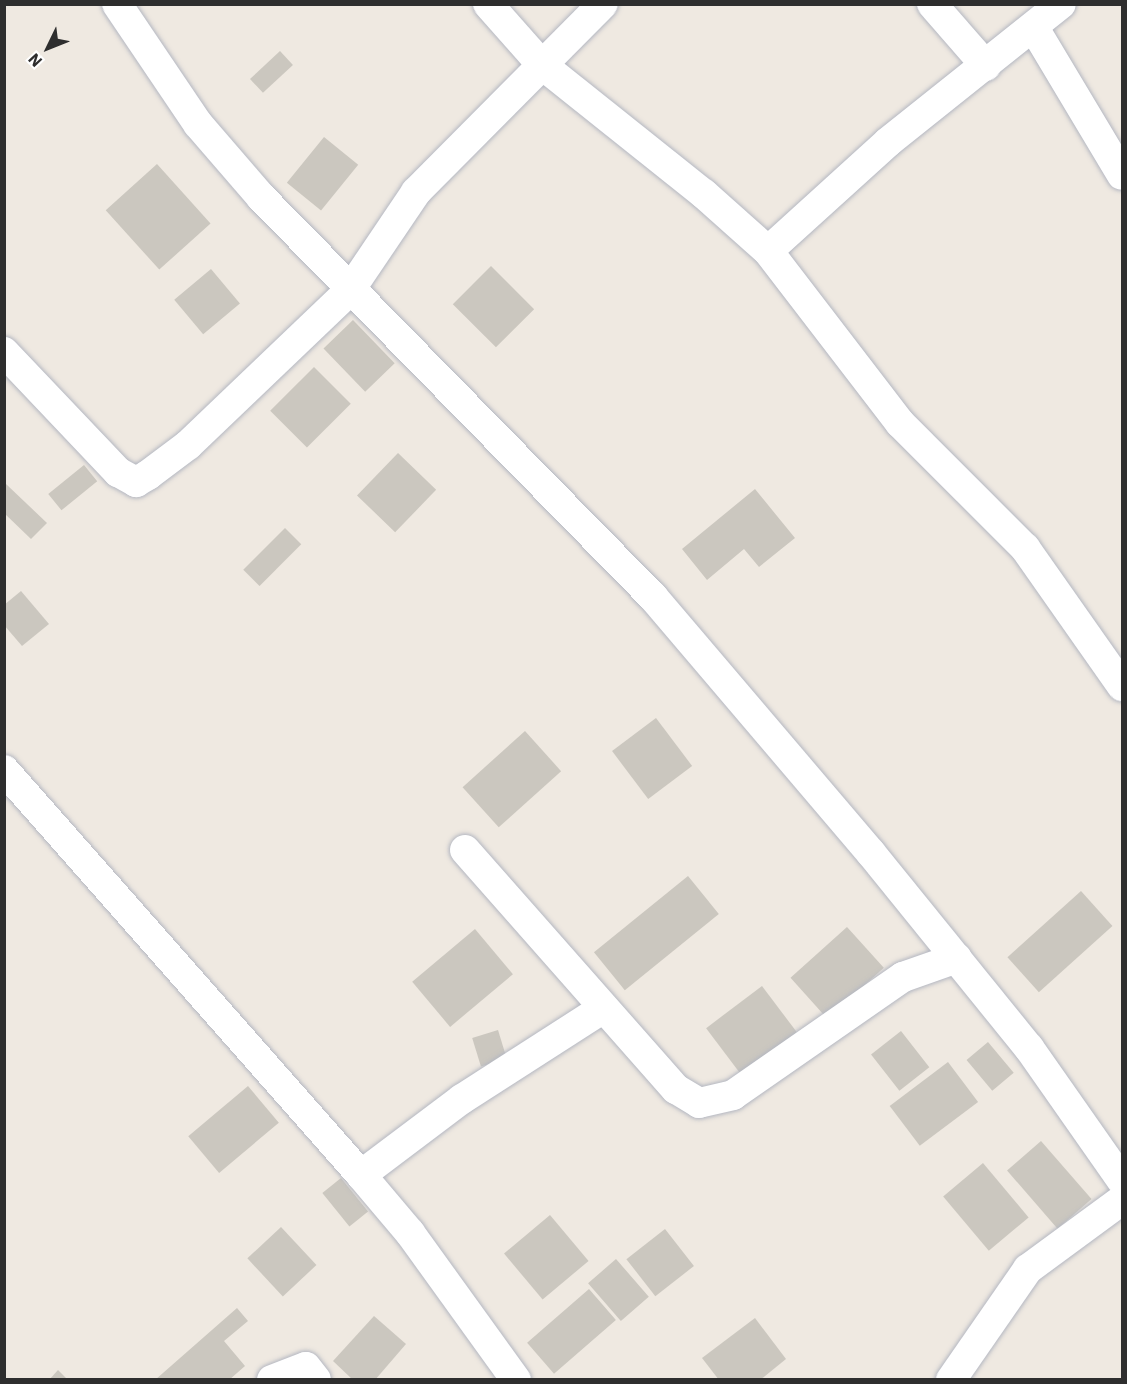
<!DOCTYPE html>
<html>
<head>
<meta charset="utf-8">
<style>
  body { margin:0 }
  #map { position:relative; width:1127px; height:1384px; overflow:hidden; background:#efe9e1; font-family:"IBM Plex Sans",sans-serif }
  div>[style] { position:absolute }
  .building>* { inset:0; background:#cbc7bf; transform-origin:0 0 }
  .roads { filter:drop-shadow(0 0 2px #b4b7c1) drop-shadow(0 0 2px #b4b7c1) }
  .street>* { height:30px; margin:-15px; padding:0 15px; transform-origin:15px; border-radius:15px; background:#fff }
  span { translate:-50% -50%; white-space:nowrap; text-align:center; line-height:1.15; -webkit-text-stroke:5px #fff; paint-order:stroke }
  .frame { position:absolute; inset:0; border:6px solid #2e2e2e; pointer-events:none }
  .north { position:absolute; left:18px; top:18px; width:60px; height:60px; -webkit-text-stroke:4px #fff; paint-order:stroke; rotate:227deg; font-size:16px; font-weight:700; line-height:24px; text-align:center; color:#2e2e2e }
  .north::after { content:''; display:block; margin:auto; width:21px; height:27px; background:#2e2e2e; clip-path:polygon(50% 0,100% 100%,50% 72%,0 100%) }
</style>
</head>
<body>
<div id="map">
  <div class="building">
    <i style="left:280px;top:51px;width:19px;height:41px;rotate:47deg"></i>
    <i style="left:324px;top:137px;width:44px;height:59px;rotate:39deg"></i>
    <i style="left:157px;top:164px;width:80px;height:69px;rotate:48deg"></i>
    <i style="left:491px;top:266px;width:61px;height:54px;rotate:45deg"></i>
    <i style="left:211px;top:269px;width:45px;height:48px;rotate:50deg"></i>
    <i style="left:353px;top:320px;width:60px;height:41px;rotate:46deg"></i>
    <i style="left:314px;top:367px;width:52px;height:62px;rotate:45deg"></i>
    <i style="left:398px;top:453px;width:53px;height:59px;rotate:44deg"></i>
    <i style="left:84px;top:465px;width:21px;height:46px;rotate:51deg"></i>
    <i style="clip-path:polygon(6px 484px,47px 523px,31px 539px,4px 513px)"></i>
    <i style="clip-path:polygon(755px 489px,795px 538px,759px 567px,744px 549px,707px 580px,682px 549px)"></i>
    <i style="left:285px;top:528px;width:23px;height:59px;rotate:45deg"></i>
    <i style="clip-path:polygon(21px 591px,49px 624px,22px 646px,4px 625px,4px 605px)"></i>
    <i style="left:656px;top:718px;width:60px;height:55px;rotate:53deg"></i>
    <i style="left:525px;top:731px;width:54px;height:84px;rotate:48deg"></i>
    <i style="left:688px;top:876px;width:49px;height:121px;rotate:51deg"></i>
    <i style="left:1081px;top:891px;width:47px;height:99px;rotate:48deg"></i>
    <i style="left:847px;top:927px;width:55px;height:76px;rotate:48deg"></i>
    <i style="left:475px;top:929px;width:59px;height:82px;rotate:50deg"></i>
    <i style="left:762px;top:986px;width:58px;height:70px;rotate:53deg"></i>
    <i style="left:498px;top:1030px;width:30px;height:27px;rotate:73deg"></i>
    <i style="left:901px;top:1031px;width:46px;height:38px;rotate:52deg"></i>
    <i style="left:988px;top:1042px;width:40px;height:28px;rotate:50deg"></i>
    <i style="left:948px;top:1062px;width:50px;height:73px;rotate:53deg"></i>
    <i style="left:248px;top:1086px;width:48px;height:78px;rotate:50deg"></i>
    <i style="left:1041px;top:1141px;width:77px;height:45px;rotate:49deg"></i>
    <i style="left:983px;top:1163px;width:71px;height:52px;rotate:50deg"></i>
    <i style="left:341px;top:1178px;width:43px;height:24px;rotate:51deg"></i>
    <i style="left:550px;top:1215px;width:60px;height:60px;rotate:50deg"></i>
    <i style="left:281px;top:1227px;width:52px;height:46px;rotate:47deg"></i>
    <i style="left:665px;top:1229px;width:47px;height:49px;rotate:52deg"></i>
    <i style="left:616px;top:1259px;width:50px;height:37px;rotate:49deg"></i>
    <i style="left:589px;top:1289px;width:41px;height:82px;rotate:49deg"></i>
    <i style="clip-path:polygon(237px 1308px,248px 1321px,224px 1341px,245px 1366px,229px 1380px,155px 1380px)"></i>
    <i style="clip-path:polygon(374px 1316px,406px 1344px,375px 1380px,353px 1380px,333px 1361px)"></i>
    <i style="clip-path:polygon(755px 1318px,786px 1359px,760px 1380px,719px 1380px,702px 1358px)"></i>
    <i style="clip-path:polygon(58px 1370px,68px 1380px,49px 1380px)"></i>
  </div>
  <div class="roads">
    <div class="street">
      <i style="left:117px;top:4px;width:145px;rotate:56deg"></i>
      <i style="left:198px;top:124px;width:96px;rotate:49.2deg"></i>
      <i style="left:261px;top:197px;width:560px;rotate:45.58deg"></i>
      <i style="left:653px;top:597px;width:336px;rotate:49.6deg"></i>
      <i style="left:871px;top:853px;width:251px;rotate:51deg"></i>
      <i style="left:1029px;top:1048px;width:162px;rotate:55deg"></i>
      <i style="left:488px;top:4px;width:80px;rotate:48.5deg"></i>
      <i style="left:541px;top:64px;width:208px;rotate:38.6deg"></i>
      <i style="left:704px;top:194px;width:86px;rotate:41.7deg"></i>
      <i style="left:768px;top:251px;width:217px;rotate:52.5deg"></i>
      <i style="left:900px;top:423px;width:177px;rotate:45deg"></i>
      <i style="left:1025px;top:548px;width:169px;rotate:54.9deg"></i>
      <i style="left:932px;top:4px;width:82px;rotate:48.9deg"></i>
      <i style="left:1034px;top:28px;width:171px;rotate:59.1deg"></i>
      <i style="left:768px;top:251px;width:162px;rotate:-42.2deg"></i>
      <i style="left:888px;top:142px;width:221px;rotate:-38.6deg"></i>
      <i style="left:4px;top:352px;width:166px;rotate:46.5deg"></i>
      <i style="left:118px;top:472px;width:21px;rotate:29deg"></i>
      <i style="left:136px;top:482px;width:14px;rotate:-30deg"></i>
      <i style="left:148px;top:475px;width:50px;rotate:-36.9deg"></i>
      <i style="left:188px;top:445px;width:224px;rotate:-43.7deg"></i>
      <i style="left:350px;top:290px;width:118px;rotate:-56deg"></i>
      <i style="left:416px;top:192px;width:265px;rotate:-45.2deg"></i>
      <i style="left:4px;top:770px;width:540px;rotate:48.6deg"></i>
      <i style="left:361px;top:1175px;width:76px;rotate:49.8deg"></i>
      <i style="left:410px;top:1233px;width:181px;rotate:54.2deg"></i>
      <i style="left:465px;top:850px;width:319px;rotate:48.6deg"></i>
      <i style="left:676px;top:1089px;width:27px;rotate:31deg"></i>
      <i style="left:699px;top:1103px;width:35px;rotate:-13deg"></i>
      <i style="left:733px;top:1095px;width:207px;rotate:-34.8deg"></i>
      <i style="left:903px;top:977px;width:57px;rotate:-19.4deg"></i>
      <i style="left:361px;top:1175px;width:126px;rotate:-37deg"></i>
      <i style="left:462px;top:1099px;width:166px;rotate:-32.7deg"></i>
      <i style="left:272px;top:1380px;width:36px;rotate:-21deg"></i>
      <i style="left:306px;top:1367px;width:16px;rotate:52deg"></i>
      <i style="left:951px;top:1380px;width:135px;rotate:-55.3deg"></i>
      <i style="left:1028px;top:1269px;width:117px;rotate:-36.3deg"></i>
    </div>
  </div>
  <div class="frame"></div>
  <div class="north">N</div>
</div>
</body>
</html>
